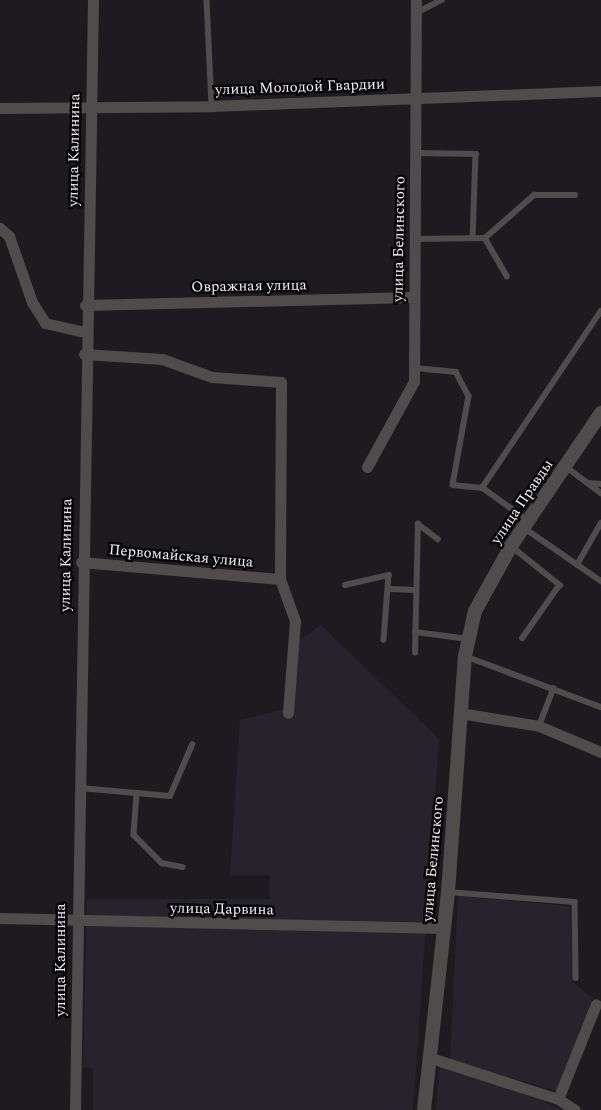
<!DOCTYPE html>
<html>
<head>
<meta charset="utf-8">
<style>
  body { margin:0 }
  #map { position:relative; width:601px; height:1110px; overflow:hidden; background:#1d1b20; font-family:Spectral,serif }
  div>[style] { position:absolute }
  .built>* { inset:0; background:#27232d }
  .service>* { height:5.5px; margin:-2.75px; padding:0 2.75px; transform-origin:2.75px; border-radius:2.75px; background:#504c4c }
  .minor>* { height:11px; margin:-5.5px; padding:0 5.5px; transform-origin:5.5px; border-radius:5.5px; background:#504c4c }
  .tertiary>* { height:14px; margin:-7px; padding:0 7px; transform-origin:7px; border-radius:7px; background:#504c4c }
  span { translate:-50% -50%; white-space:nowrap; text-align:center; line-height:1.15; -webkit-text-stroke:5px #070608; paint-order:stroke }
  .street-label { font-size:15px; color:#f1eff3 }
</style>
</head>
<body>
<div id="map">
  <div class="built">
    <i style="clip-path:polygon(321px 625px,439px 739px,413px 1110px,93px 1110px,93px 1068px,83px 1067px,87px 899px,270px 899px,270px 875px,230px 875px,240px 720px,289px 708px,294px 644px)"></i>
    <i style="clip-path:polygon(458px 896px,570px 906px,573px 982px,593px 998px,557px 1091px,450px 1060px)"></i>
    <i style="clip-path:polygon(440px 1064px,449px 1064px,563px 1110px,436px 1110px)"></i>
  </div>
  <div class="service">
    <i style="left:207px;top:0;width:106px;rotate:87.3deg"></i>
    <i style="left:416px;top:13px;width:29px;rotate:-27deg"></i>
    <i style="left:417px;top:153px;width:59px;rotate:1deg"></i>
    <i style="left:476px;top:154px;width:84px;rotate:92deg"></i>
    <i style="left:485px;top:238px;width:44px;rotate:59.9deg"></i>
    <i style="left:415px;top:239px;width:70px;rotate:-0.8deg"></i>
    <i style="left:485px;top:238px;width:65px;rotate:-41.3deg"></i>
    <i style="left:534px;top:195px;width:41px"></i>
    <i style="left:415px;top:368px;width:41px;rotate:5.6deg"></i>
    <i style="left:456px;top:372px;width:27px;rotate:62deg"></i>
    <i style="left:469px;top:396px;width:90px;rotate:100.2deg"></i>
    <i style="left:453px;top:485px;width:29px;rotate:6deg"></i>
    <i style="left:565px;top:466px;width:45px;rotate:36.9deg"></i>
    <i style="left:589px;top:483px;width:12px;rotate:5deg"></i>
    <i style="left:528px;top:521px;width:57px;rotate:-144.3deg"></i>
    <i style="left:482px;top:488px;width:213px;rotate:-56.1deg"></i>
    <i style="left:523px;top:527px;width:95px;rotate:34.7deg"></i>
    <i style="left:511px;top:546px;width:63px;rotate:38.5deg"></i>
    <i style="left:560px;top:585px;width:65px;rotate:124.9deg"></i>
    <i style="left:577px;top:565px;width:48px;rotate:-60.3deg"></i>
    <i style="left:345px;top:585px;width:45px;rotate:-12.8deg"></i>
    <i style="left:389px;top:575px;width:65px;rotate:94.4deg"></i>
    <i style="left:390px;top:589px;width:25px;rotate:2deg"></i>
    <i style="left:415px;top:632px;width:54px;rotate:7.4deg"></i>
    <i style="left:415px;top:653px;width:129px;rotate:-88.7deg"></i>
    <i style="left:418px;top:524px;width:25px;rotate:37deg"></i>
    <i style="left:465px;top:656px;width:145px;rotate:20.6deg"></i>
    <i style="left:539px;top:726px;width:40px;rotate:-69deg"></i>
    <i style="left:80px;top:788px;width:90px;rotate:5.1deg"></i>
    <i style="left:170px;top:796px;width:56px;rotate:-66.7deg"></i>
    <i style="left:137px;top:793px;width:42px;rotate:94.1deg"></i>
    <i style="left:134px;top:835px;width:40px;rotate:45deg"></i>
    <i style="left:162px;top:863px;width:21px;rotate:11deg"></i>
    <i style="left:448px;top:892px;width:127px;rotate:4.5deg"></i>
    <i style="left:575px;top:902px;width:76px;rotate:89.2deg"></i>
  </div>
  <div class="minor">
    <i style="left:0;top:108px;width:212px;rotate:-0.5deg"></i>
    <i style="left:212px;top:106px;width:389px;rotate:-2.2deg"></i>
    <i style="left:0;top:228px;width:12px;rotate:42deg"></i>
    <i style="left:9px;top:236px;width:70px;rotate:70.8deg"></i>
    <i style="left:32px;top:302px;width:25px;rotate:58deg"></i>
    <i style="left:45px;top:323px;width:41px;rotate:12.7deg"></i>
    <i style="left:85px;top:305px;width:328px;rotate:-1.4deg"></i>
    <i style="left:84px;top:354px;width:78px;rotate:3.7deg"></i>
    <i style="left:162px;top:359px;width:53px;rotate:19.8deg"></i>
    <i style="left:212px;top:377px;width:69px;rotate:4.1deg"></i>
    <i style="left:281px;top:382px;width:197px;rotate:90.3deg"></i>
    <i style="left:280px;top:579px;width:45px;rotate:70.3deg"></i>
    <i style="left:295px;top:621px;width:92px;rotate:94.4deg"></i>
    <i style="left:367px;top:467px;width:98px;rotate:-61.3deg"></i>
    <i style="left:414px;top:381px;width:381px;rotate:-89.7deg"></i>
    <i style="left:81px;top:562px;width:200px;rotate:4.9deg"></i>
    <i style="left:460px;top:713px;width:80px;rotate:9.3deg"></i>
    <i style="left:539px;top:726px;width:67px;rotate:22.8deg"></i>
    <i style="left:0;top:918px;width:444px;rotate:1.3deg"></i>
    <i style="left:431px;top:1058px;width:133px;rotate:17.9deg"></i>
    <i style="left:558px;top:1099px;width:20px;rotate:33deg"></i>
    <i style="left:558px;top:1099px;width:102px;rotate:-68.2deg"></i>
    <i style="left:75px;top:1110px;width:1110px;rotate:-89.07deg"></i>
  </div>
  <div class="tertiary">
    <i style="left:424px;top:1110px;width:219px;rotate:-83.7deg"></i>
    <i style="left:448px;top:892px;width:237px;rotate:-85.9deg"></i>
    <i style="left:465px;top:656px;width:46px;rotate:-77.5deg"></i>
    <i style="left:475px;top:611px;width:74px;rotate:-61deg"></i>
    <i style="left:511px;top:546px;width:161px;rotate:-55.9deg"></i>
  </div>
  <div class="street-label">
    <span style="left:300px;top:87px;rotate:-2deg">улица Молодой Гвардии</span>
    <span style="left:74px;top:150px;rotate:-89deg">улица Калинина</span>
    <span style="left:399px;top:239px;rotate:-89deg">улица Белинского</span>
    <span style="left:249px;top:286px;rotate:-1deg">Овражная улица</span>
    <span style="left:522px;top:502px;rotate:-56deg">улица Правды</span>
    <span style="left:66px;top:555px;rotate:-89deg">улица Калинина</span>
    <span style="left:181px;top:556px;rotate:5deg">Первомайская улица</span>
    <span style="left:433px;top:859px;rotate:-85deg">улица Белинского</span>
    <span style="left:222px;top:909px;rotate:1deg">улица Дарвина</span>
    <span style="left:61px;top:960px;rotate:-90deg">улица Калинина</span>
  </div>
</div>
</body>
</html>
